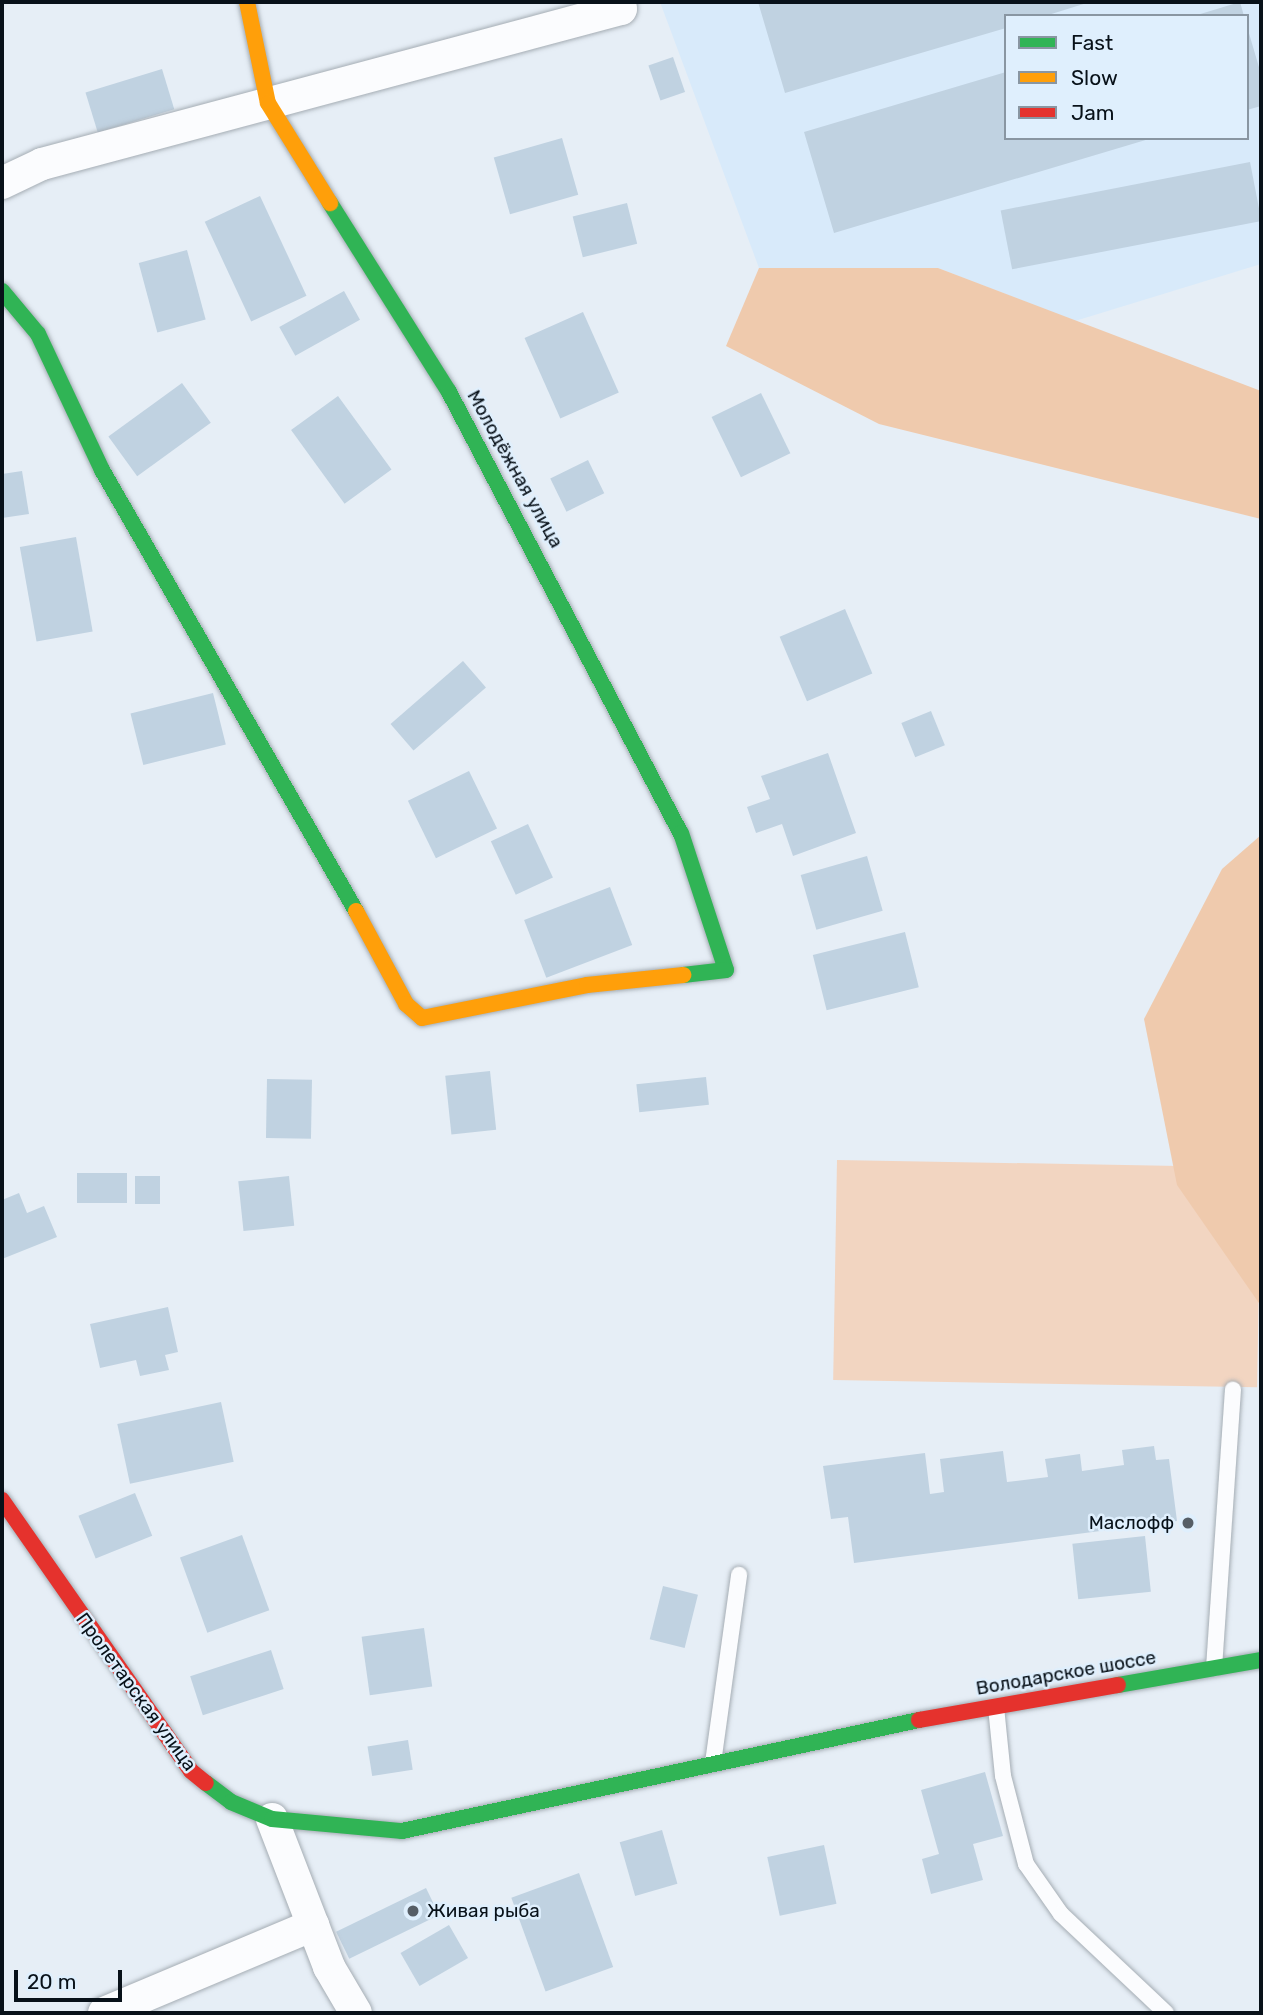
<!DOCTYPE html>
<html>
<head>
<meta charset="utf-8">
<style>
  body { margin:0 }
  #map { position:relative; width:1263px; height:2015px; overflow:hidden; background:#e6eef6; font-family:Rubik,sans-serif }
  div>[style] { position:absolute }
  .built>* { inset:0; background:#d8eafa }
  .green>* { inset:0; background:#f2d5c1; transform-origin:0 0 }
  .forest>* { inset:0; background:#efcaad }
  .building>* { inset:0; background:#c0d2e1; transform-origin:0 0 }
  .roads { filter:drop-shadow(0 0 2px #a5adb4) drop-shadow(0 0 2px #a5adb4) }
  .lane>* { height:16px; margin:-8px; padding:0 8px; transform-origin:8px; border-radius:8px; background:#fbfcfe }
  .street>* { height:32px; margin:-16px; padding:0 16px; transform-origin:16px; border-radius:16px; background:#fbfcfe }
  .fast>* { height:16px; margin:-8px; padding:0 8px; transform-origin:8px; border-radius:8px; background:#30b455 }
  .slow>* { height:16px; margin:-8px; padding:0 8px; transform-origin:8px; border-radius:8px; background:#ff9f0a }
  .jam>* { height:16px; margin:-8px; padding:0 8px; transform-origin:8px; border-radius:8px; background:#e5322d }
  .dots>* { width:19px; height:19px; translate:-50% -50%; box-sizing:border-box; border:4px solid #dfeffd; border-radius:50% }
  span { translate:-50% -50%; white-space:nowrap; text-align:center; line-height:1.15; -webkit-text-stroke:5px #dfeffd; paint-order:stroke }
  .street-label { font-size:19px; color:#081119 }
  .poi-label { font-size:19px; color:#081119 }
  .right { translate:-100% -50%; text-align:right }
  .left { translate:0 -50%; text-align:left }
  .frame { position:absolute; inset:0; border:4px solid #081119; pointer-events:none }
  .legend { position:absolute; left:1004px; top:14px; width:245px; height:126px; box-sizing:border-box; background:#dfeffd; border:2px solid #8996a2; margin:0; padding:9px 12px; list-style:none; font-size:21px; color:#081119 }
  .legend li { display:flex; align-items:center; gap:14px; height:35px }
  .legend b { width:35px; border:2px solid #8996a2 }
  .scale { position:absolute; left:14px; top:1970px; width:108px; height:32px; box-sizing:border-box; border:4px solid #081119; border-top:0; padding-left:9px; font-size:21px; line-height:24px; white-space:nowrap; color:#081119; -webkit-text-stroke:5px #dfeffd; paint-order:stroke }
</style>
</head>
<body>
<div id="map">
  <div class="built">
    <i style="clip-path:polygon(evenodd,660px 2px,1261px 2px,1261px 264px,1075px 321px,938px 268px,759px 268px,660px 2px,1006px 16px,1247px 16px,1247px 138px,1006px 138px,1006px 16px)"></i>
  </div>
  <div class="green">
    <i style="left:837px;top:1160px;width:424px;height:220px;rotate:1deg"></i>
  </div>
  <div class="forest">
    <i style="clip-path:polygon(759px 268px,938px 268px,1261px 391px,1261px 519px,879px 424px,726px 346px)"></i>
    <i style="clip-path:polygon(1261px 835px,1261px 1306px,1177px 1185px,1144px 1019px,1222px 869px)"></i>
  </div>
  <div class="building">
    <i style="clip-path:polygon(758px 2px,1090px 2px,1045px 16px,1006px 16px,1006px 28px,785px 93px)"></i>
    <i style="clip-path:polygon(1240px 2px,1244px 16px,1197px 16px,1197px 15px)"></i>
    <i style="clip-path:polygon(1248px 30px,1261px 74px,1261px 106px,1247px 110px)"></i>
    <i style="left:673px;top:57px;width:37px;height:26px;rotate:71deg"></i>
    <i style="left:162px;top:69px;width:42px;height:80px;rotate:73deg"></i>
    <i style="clip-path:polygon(1006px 72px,1006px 138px,1149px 139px,834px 233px,804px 132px)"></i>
    <i style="left:562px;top:138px;width:59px;height:71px;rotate:74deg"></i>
    <i style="left:1250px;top:162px;width:60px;height:254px;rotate:79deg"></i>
    <i style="left:260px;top:196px;width:110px;height:61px;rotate:65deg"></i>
    <i style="left:627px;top:203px;width:42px;height:56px;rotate:76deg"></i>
    <i style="left:187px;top:250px;width:72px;height:50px;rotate:75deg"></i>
    <i style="left:344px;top:291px;width:33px;height:74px;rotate:61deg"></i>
    <i style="left:583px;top:312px;width:88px;height:64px;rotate:66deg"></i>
    <i style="left:182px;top:383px;width:49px;height:91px;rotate:54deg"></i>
    <i style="left:761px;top:393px;width:67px;height:55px;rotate:64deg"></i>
    <i style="left:338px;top:396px;width:91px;height:58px;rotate:54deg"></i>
    <i style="left:588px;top:460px;width:37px;height:42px;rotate:64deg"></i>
    <i style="clip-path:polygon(22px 471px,29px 514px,2px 518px,2px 474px)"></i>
    <i style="left:76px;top:537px;width:96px;height:57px;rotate:80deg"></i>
    <i style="left:845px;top:609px;width:70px;height:71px;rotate:67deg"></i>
    <i style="left:463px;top:661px;width:35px;height:96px;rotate:49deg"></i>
    <i style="left:213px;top:693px;width:53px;height:85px;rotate:76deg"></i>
    <i style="left:931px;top:711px;width:37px;height:32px;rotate:68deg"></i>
    <i style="clip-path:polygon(828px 753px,856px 833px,793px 856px,782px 824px,756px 833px,747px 807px,770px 799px,761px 776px)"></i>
    <i style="left:469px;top:771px;width:64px;height:68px;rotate:64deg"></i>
    <i style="left:528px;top:824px;width:59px;height:41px;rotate:65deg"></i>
    <i style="left:867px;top:856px;width:57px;height:69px;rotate:74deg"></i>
    <i style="left:610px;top:887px;width:62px;height:92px;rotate:69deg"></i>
    <i style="left:905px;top:932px;width:57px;height:95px;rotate:76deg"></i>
    <i style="left:490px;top:1071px;width:59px;height:45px;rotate:84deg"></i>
    <i style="left:706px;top:1077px;width:28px;height:70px;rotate:84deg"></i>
    <i style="left:267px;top:1079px;width:45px;height:59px;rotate:1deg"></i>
    <i style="left:77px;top:1173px;width:50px;height:30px"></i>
    <i style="left:135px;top:1176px;width:25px;height:28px"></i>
    <i style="left:289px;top:1176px;width:50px;height:51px;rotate:84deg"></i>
    <i style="clip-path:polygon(19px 1193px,27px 1213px,44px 1206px,57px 1237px,2px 1259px,2px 1200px)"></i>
    <i style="clip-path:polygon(168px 1307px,178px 1352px,165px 1355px,169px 1370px,140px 1376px,136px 1360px,100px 1368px,90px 1324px)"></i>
    <i style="left:221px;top:1402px;width:61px;height:106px;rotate:78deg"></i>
    <i style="clip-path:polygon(1154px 1446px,1156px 1460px,1169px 1459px,1177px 1521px,854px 1563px,848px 1517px,831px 1519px,823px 1466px,925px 1453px,930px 1494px,944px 1492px,940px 1459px,1003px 1451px,1007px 1482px,1048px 1477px,1045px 1459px,1080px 1454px,1082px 1471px,1124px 1465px,1122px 1450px)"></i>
    <i style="left:135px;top:1493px;width:46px;height:61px;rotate:68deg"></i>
    <i style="left:242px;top:1535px;width:80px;height:66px;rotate:70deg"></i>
    <i style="left:1145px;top:1536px;width:56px;height:73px;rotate:84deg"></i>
    <i style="left:663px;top:1586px;width:36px;height:55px;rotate:14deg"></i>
    <i style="left:424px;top:1628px;width:59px;height:63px;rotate:82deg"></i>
    <i style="left:271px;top:1650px;width:41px;height:85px;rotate:72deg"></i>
    <i style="left:408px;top:1740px;width:30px;height:41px;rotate:81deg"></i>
    <i style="clip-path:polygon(985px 1772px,1003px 1836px,973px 1844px,983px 1880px,931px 1894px,922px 1859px,939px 1854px,921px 1790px)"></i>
    <i style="left:662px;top:1830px;width:56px;height:44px;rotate:74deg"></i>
    <i style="left:824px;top:1845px;width:60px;height:58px;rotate:78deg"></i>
    <i style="left:579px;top:1873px;width:100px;height:72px;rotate:70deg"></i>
    <i style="left:426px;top:1888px;width:30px;height:100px;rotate:64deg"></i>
    <i style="left:449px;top:1925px;width:38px;height:56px;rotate:60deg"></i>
  </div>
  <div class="roads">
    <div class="lane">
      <i style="left:1214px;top:1668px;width:279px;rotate:-86.1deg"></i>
      <i style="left:996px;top:1707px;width:69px;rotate:84.2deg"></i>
      <i style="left:1003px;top:1776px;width:91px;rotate:75.4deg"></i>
      <i style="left:1026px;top:1864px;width:61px;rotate:55deg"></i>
      <i style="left:1061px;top:1914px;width:144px;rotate:43.3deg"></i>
      <i style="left:713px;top:1763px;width:190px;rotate:-82.1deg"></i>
    </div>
    <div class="street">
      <i style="left:2px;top:183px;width:44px;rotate:-25.4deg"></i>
      <i style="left:42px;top:164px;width:599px;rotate:-14.99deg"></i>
      <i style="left:621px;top:9px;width:7px;rotate:-98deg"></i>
      <i style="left:272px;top:1819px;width:159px;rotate:68.9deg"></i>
      <i style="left:329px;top:1967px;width:53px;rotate:59.6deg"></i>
      <i style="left:104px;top:2013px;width:227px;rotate:-22.8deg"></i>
    </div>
    <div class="fast">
      <i style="left:330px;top:203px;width:223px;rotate:57.8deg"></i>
      <i style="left:449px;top:392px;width:498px;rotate:62.3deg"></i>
      <i style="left:681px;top:833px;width:144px;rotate:71.8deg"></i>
      <i style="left:726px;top:970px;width:43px;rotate:173.4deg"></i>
      <i style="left:2px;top:291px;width:56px;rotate:50.1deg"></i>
      <i style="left:38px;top:334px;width:150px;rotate:64.8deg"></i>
      <i style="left:102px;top:470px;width:509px;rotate:60.06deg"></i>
      <i style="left:1118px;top:1685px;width:145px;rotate:-9.9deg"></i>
      <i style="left:206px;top:1783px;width:31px;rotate:37deg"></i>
      <i style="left:231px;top:1802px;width:44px;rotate:22.5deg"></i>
      <i style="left:272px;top:1819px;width:131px;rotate:5.3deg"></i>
      <i style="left:402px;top:1831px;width:529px;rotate:-12.12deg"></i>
    </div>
    <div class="slow">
      <i style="left:247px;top:2px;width:103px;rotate:78.3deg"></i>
      <i style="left:268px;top:103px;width:118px;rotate:58.2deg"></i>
      <i style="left:356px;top:911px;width:106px;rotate:61.7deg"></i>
      <i style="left:406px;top:1004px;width:21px;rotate:41deg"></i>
      <i style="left:422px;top:1018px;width:168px;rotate:-11.3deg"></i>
      <i style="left:587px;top:985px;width:97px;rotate:-5.9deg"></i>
    </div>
    <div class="jam">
      <i style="left:2px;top:1500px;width:330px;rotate:55.1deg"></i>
      <i style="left:191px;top:1771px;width:19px;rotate:39deg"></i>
      <i style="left:919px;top:1720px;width:202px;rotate:-10deg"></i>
    </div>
  </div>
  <div class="dots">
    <i style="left:1188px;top:1523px;background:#565e66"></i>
    <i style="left:413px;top:1911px;background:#565e66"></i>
  </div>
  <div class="street-label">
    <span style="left:515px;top:469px;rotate:61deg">Молодёжная улица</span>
    <span style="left:1066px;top:1673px;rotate:-10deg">Володарское шоссе</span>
    <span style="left:136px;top:1692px;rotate:54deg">Пролетарская улица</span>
  </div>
  <div class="poi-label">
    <span class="right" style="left:1174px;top:1523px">Маслофф</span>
    <span class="left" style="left:427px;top:1911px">Живая рыба</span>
  </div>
  <div class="frame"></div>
  <ul class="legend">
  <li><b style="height:9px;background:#30b455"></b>Fast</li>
  <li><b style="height:9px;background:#ff9f0a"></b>Slow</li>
  <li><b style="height:9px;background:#e5322d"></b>Jam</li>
  </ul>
  <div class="scale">20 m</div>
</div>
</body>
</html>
